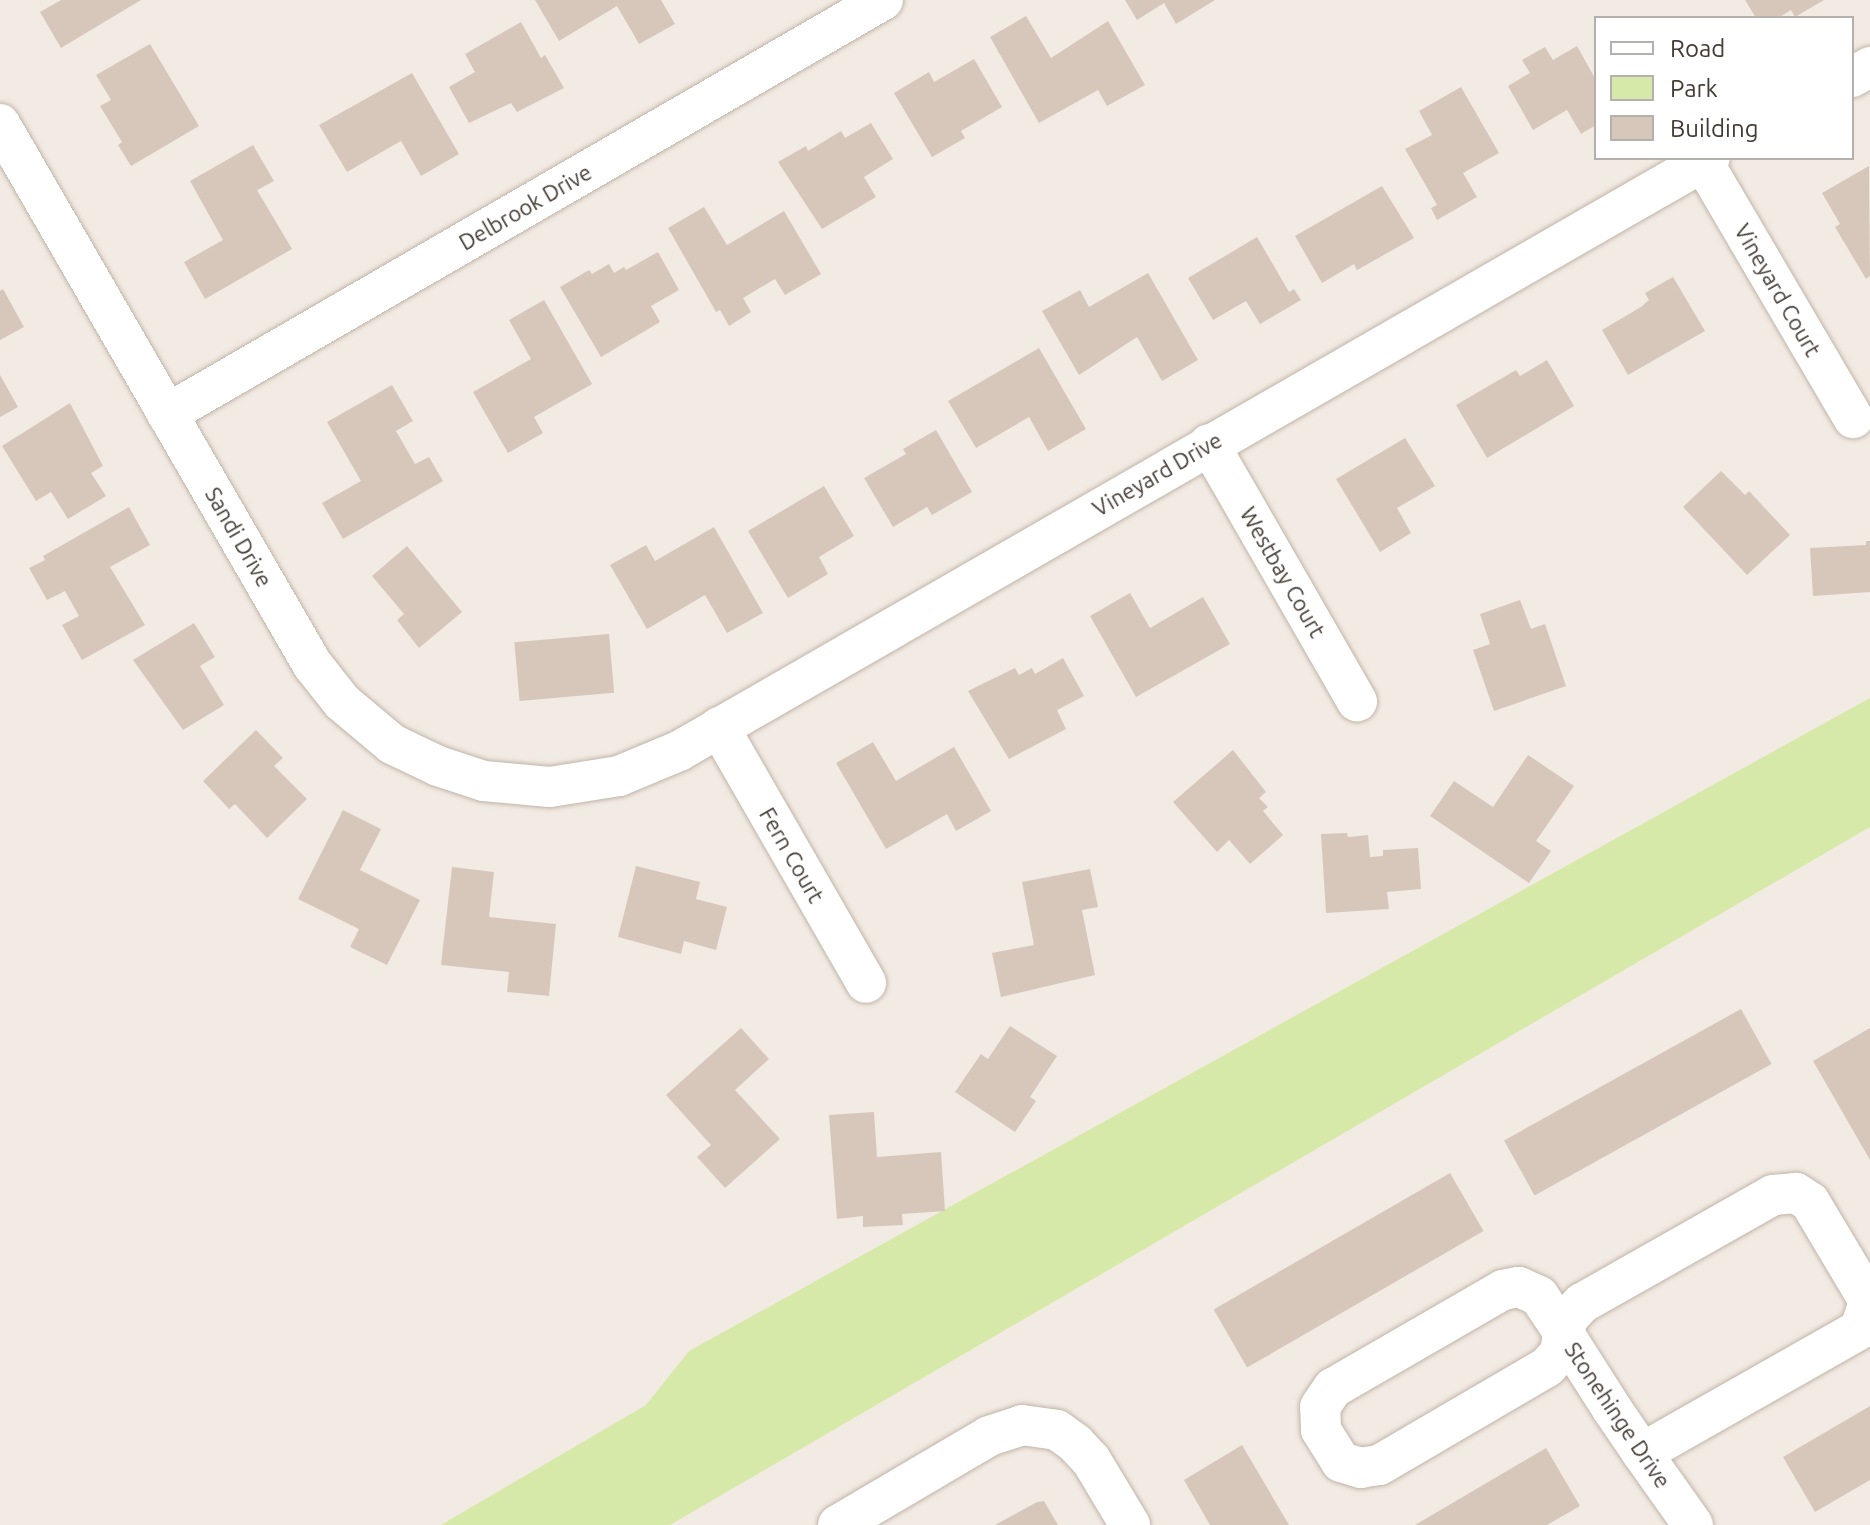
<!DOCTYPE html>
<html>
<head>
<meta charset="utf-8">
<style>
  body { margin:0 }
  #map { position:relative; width:1870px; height:1525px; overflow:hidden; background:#f2ebe3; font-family:Ubuntu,sans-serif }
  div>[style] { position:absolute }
  .green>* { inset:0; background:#d7e9a9 }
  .building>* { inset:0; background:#d7c7bb; transform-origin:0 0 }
  .roads { filter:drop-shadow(0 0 2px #c1b4a8) drop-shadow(0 0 2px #c1b4a8) }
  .minor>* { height:40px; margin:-20px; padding:0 20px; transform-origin:20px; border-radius:20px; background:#fff }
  span { translate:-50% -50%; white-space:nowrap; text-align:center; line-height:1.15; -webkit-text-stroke:6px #fff; paint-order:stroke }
  .street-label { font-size:22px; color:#443b33 }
  .legend { position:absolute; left:1594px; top:16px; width:260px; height:144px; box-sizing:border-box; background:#fff; border:2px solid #b4b1ad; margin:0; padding:10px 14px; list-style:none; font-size:24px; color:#443b33 }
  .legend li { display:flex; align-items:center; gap:16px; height:40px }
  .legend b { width:40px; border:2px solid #b4b1ad }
</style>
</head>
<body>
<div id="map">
  <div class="green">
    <i style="clip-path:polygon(1870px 698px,1870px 827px,670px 1525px,441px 1525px,646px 1405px,689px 1351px)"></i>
  </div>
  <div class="building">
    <i style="clip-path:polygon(61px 0,141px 0,61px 48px,40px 12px)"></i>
    <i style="clip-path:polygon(535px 0,661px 0,675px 24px,639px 44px,617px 6px,559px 41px)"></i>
    <i style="clip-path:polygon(1125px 0,1215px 0,1176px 24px,1164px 3px,1137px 20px)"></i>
    <i style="clip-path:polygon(1745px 0,1824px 0,1795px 17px,1791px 10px,1778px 18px,1756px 18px)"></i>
    <i style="clip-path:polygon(1026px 16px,1051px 58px,1108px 21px,1145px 85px,1107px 106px,1098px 90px,1039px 123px,990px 37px)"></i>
    <i style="clip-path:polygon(521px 22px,541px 58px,545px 55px,564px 88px,517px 112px,511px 103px,469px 123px,449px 87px,475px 72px,465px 54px)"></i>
    <i style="clip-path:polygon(150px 44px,199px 126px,131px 166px,118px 145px,122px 142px,100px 106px,111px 100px,96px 75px)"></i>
    <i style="clip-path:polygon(1577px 46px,1596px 80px,1596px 125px,1581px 134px,1567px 110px,1533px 130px,1508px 86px,1530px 73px,1522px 60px,1545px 47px,1553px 60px)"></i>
    <i style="clip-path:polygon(974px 59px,1002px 107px,961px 131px,965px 138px,932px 157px,894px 93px,929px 72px,934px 82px)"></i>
    <i style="clip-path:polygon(412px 73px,459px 154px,421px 176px,401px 141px,347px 172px,319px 125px)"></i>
    <i style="clip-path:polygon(1461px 87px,1499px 153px,1463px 173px,1477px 197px,1437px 220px,1431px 208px,1437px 205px,1405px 149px,1432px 135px,1419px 111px)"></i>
    <i style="clip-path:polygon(871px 123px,893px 159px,864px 177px,876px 197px,822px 229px,778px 162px,806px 146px,808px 151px,841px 131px,845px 138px)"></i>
    <i style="clip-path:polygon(253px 145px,274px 181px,257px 190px,292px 249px,205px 299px,184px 262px,223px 240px,190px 181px)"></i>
    <i style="clip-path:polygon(1869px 166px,1870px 276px,1866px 279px,1835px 227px,1840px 224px,1822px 193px)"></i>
    <i style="clip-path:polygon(1382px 186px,1414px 238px,1357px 270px,1354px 264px,1322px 283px,1295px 236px)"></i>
    <i style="clip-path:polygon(704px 207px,727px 245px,784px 211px,821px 274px,785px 295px,775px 279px,743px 298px,751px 312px,729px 326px,720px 310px,716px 312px,668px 228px)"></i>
    <i style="clip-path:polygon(1257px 237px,1289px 292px,1294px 289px,1301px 300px,1260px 324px,1246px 301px,1213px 320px,1188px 278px)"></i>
    <i style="clip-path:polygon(658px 252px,679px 290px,651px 306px,660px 322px,601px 357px,560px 287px,589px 270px,592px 274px,609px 264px,614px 273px,624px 267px,626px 270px)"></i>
    <i style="clip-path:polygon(1148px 273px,1198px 360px,1162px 381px,1137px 337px,1079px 375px,1042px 311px,1080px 290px,1089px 307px)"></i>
    <i style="clip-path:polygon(1673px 277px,1705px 331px,1628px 375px,1602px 330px,1641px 307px,1649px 300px,1645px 293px)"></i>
    <i style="clip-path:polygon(3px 289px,24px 327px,0 340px,0 291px)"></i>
    <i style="clip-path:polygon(544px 300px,592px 384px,534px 417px,543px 433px,508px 453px,473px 392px,531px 359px,509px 320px)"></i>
    <i style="clip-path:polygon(1039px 348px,1086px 429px,1048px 451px,1029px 417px,976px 448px,948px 401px)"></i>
    <i style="clip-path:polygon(1547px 360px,1574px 406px,1487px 458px,1456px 405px,1516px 370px,1520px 376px)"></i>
    <i style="clip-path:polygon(0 375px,18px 407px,0 417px)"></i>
    <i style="clip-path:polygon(392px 385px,413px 421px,396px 431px,415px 464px,429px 457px,443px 481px,343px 539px,322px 503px,361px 481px,327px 422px)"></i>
    <i style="clip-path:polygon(70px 403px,103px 466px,91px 473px,106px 496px,68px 519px,51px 492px,36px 501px,2px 446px)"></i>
    <i style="clip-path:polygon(936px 430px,972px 492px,932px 515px,927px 507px,893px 527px,864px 478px,906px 454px,903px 449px)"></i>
    <i style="clip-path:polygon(1405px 438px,1435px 486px,1397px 508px,1411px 533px,1380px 552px,1336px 479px)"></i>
    <i style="clip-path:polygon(1721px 471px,1745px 495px,1749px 491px,1790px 535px,1747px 575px,1683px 507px)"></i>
    <i style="clip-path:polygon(824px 486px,854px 536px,819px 557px,828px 574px,788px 598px,748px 531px)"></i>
    <i style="clip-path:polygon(129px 507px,150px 545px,110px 567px,145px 625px,82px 660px,62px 625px,79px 616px,65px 591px,47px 600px,29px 568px,45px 560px,43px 556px)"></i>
    <i style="clip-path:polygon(714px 527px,763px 613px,727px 633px,705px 595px,647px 629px,610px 565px,646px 545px,655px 561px)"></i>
    <i style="clip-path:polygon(1866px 541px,1870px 541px,1870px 592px,1813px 596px,1810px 548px,1866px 545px)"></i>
    <i style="clip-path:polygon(407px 546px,462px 612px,419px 648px,397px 620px,404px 614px,372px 576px)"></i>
    <i style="clip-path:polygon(1130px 593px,1150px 628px,1203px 597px,1230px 644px,1136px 697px,1090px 616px)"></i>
    <i style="clip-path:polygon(1520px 600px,1531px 629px,1545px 624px,1566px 686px,1494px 711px,1473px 650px,1490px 644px,1480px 614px)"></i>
    <i style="clip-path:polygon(194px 623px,215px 657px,200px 666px,224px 705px,183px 730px,133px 660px)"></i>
    <i style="left:609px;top:634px;width:59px;height:95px;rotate:85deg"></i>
    <i style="clip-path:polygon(1063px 658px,1084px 696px,1057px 710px,1066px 729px,1009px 759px,968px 691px,1015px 668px,1019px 675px,1032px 668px,1035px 674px)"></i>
    <i style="clip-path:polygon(256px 730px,283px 758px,274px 766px,307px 799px,267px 838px,235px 804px,229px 809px,203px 781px)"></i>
    <i style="clip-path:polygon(873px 742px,896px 781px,954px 747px,991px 811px,956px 831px,947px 814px,886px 849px,836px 763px)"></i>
    <i style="clip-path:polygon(1233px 750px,1266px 792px,1259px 798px,1268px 807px,1263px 811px,1283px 835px,1250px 864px,1229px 840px,1217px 852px,1173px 802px)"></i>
    <i style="clip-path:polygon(1528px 755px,1574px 786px,1536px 841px,1551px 851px,1529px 883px,1430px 816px,1454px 781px,1493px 807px)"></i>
    <i style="clip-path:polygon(343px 810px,381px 829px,360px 870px,420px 900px,387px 965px,350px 947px,359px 929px,298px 899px)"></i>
    <i style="clip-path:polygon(1347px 833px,1348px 837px,1368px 835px,1370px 857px,1383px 856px,1383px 850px,1418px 848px,1421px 889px,1387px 892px,1389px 909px,1326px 913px,1321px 834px)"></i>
    <i style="clip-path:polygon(636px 866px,700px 882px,696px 899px,727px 907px,716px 950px,684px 941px,681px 954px,618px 937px)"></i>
    <i style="clip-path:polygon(452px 867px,494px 872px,489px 917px,556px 924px,549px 996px,507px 992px,509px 972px,441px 965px)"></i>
    <i style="clip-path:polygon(1090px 869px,1098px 907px,1082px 910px,1095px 975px,1001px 997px,992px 953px,1034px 945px,1022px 882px)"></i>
    <i style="left:1741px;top:1009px;width:63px;height:271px;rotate:61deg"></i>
    <i style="clip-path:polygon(1010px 1026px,1057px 1056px,1030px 1097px,1036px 1101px,1015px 1132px,955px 1092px,981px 1054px,988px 1059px)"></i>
    <i style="clip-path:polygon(741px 1028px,769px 1059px,735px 1090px,780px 1139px,725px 1188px,697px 1157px,711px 1145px,666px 1095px)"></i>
    <i style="clip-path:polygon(1870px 1028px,1870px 1160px,1813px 1061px)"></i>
    <i style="clip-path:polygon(874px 1112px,877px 1157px,941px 1152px,945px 1211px,902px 1214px,903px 1225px,863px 1227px,863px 1216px,837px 1219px,829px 1115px)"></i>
    <i style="left:1450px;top:1173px;width:67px;height:273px;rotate:60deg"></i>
    <i style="clip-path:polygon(1870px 1406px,1870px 1480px,1815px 1512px,1783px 1457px)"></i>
    <i style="clip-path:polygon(1242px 1445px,1289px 1525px,1210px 1525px,1184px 1480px)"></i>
    <i style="clip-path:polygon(1546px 1448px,1580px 1506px,1547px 1525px,1415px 1525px)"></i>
    <i style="clip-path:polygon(1044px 1501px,1058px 1525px,995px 1525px,1037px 1502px)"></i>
  </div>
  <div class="roads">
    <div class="minor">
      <i style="left:1852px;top:77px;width:21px;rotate:-29deg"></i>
      <i style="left:0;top:124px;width:624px;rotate:59.98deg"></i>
      <i style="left:312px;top:664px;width:48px;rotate:51.7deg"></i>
      <i style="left:342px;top:702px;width:65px;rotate:40deg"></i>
      <i style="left:392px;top:744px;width:51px;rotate:25.6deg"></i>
      <i style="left:438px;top:766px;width:48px;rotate:18.1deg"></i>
      <i style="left:484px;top:781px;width:66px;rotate:5.2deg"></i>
      <i style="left:550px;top:787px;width:70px;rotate:-9.1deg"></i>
      <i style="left:619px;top:776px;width:65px;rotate:-22.6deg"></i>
      <i style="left:679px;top:751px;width:1189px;rotate:-29.91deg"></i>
      <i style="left:1703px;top:162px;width:297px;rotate:59.6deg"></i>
      <i style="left:167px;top:414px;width:827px;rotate:-30.04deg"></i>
      <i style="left:1209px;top:444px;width:297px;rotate:60.1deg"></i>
      <i style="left:719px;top:727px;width:295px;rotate:60.1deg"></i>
      <i style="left:1642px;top:1453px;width:251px;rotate:-29.6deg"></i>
      <i style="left:1860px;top:1329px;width:29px;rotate:-72deg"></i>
      <i style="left:1869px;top:1301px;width:115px;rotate:-120.8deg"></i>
      <i style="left:1810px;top:1202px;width:17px;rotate:-147deg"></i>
      <i style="left:1796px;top:1193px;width:23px;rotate:175deg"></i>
      <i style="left:1773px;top:1195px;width:219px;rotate:150.5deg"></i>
      <i style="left:1582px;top:1303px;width:19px;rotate:133deg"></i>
      <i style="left:1569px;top:1317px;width:16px;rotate:112deg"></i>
      <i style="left:1563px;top:1332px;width:21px;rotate:98deg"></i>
      <i style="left:1560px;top:1353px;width:19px;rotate:133deg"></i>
      <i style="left:1547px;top:1367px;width:194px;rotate:149.7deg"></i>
      <i style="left:1379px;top:1465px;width:18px;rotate:171deg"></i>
      <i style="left:1361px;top:1468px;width:21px;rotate:-163deg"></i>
      <i style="left:1341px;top:1462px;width:38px;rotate:-122deg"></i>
      <i style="left:1321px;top:1430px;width:23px;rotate:-92deg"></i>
      <i style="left:1320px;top:1407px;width:23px;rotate:-56deg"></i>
      <i style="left:1333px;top:1388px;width:196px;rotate:-30deg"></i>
      <i style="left:1503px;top:1290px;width:16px;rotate:-11deg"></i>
      <i style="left:1519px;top:1287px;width:22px;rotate:24deg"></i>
      <i style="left:1539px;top:1296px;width:43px;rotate:56.3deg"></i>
      <i style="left:1563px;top:1332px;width:91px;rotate:57.5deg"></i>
      <i style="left:1612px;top:1409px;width:53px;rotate:55.7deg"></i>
      <i style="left:1642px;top:1453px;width:88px;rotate:54.7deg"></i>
      <i style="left:838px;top:1525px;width:175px;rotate:-30.5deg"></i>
      <i style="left:989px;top:1436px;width:35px;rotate:-18deg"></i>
      <i style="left:1022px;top:1425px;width:35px;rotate:8deg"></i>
      <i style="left:1057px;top:1430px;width:22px;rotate:36deg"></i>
      <i style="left:1075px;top:1443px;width:23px;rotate:47deg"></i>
      <i style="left:1091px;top:1460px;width:76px;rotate:59deg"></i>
    </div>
  </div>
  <div class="street-label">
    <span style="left:525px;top:207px;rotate:-30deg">Delbrook Drive</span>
    <span style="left:1778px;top:290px;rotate:60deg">Vineyard Court</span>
    <span style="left:1157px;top:474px;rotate:-30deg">Vineyard Drive</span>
    <span style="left:239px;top:537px;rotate:60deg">Sandi Drive</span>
    <span style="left:1283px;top:572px;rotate:60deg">Westbay Court</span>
    <span style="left:792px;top:855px;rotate:60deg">Fern Court</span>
    <span style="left:1618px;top:1415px;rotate:56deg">Stonehinge Drive</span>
  </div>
  <ul class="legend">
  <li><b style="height:10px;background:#fff"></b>Road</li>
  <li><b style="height:22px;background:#d7e9a9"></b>Park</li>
  <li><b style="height:22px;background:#d7c7bb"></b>Building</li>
  </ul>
</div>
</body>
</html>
